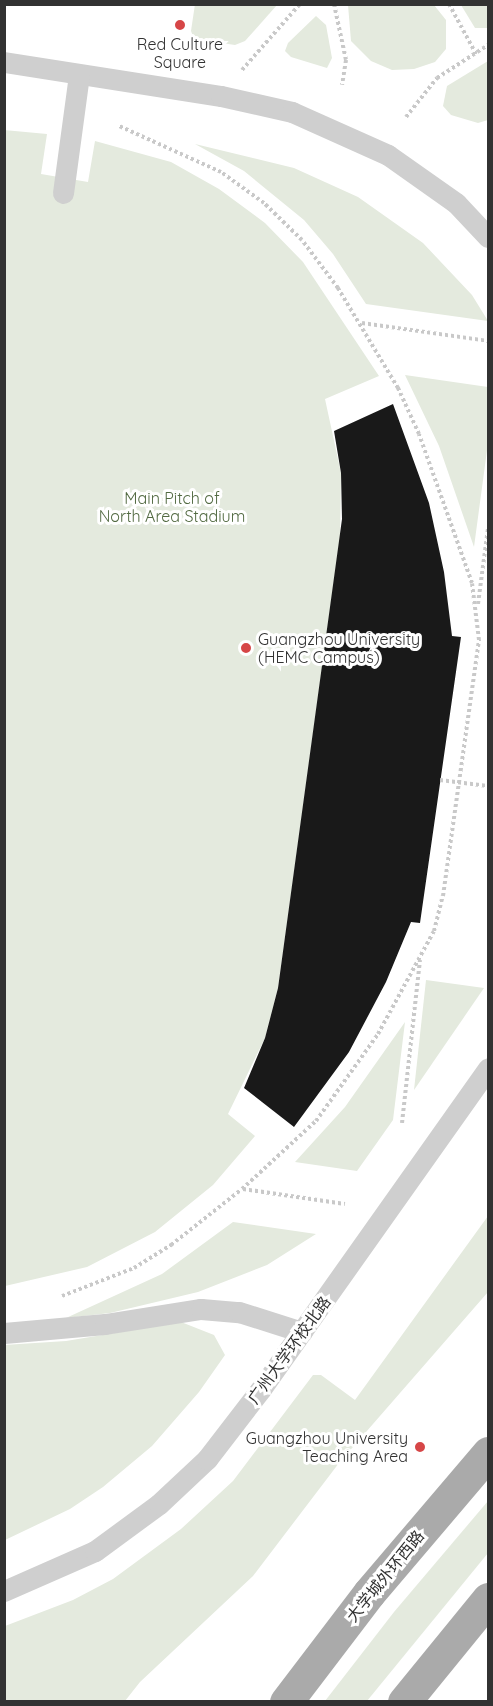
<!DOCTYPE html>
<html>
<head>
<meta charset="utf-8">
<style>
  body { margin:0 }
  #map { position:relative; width:493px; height:1706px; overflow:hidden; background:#fff; font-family:Quicksand,"Noto Sans SC",sans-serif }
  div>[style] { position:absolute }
  .green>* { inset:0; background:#e4eade }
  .building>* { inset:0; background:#191919 }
  .path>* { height:4px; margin-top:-2px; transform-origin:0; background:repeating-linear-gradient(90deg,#c9c9c9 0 3px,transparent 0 6px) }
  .lane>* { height:21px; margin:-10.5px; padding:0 10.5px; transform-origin:10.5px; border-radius:10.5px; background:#cfcfcf }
  .primary>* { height:33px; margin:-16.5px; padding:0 16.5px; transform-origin:16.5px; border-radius:16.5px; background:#aaa }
  .dots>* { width:16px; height:16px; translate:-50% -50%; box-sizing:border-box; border:3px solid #fff; border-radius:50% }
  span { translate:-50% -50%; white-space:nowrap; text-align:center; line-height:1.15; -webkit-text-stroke:6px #fff; paint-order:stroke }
  .poi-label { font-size:16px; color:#323232 }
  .left { translate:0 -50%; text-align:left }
  .right { translate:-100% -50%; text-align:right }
  .park-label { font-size:16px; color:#526a42 }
  .street-label { font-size:16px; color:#323232 }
  .frame { position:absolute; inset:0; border:6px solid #323232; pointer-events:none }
</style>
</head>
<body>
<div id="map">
  <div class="green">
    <i style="clip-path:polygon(195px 4px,277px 4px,277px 5px,245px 41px,235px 45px,194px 39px,191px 31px)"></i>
    <i style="clip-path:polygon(348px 5px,434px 5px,446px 20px,446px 49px,435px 62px,414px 69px,392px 70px,371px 61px,351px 41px)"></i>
    <i style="clip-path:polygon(461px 5px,488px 5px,488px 28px,475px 28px)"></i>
    <i style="clip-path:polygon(316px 16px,326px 25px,332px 58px,327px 68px,291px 57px,285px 51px,288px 43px)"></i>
    <i style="clip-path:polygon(488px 61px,488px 120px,478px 123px,451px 115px,443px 106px,447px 86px)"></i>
    <i style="clip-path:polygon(4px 130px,47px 134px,41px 174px,88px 182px,95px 141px,171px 162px,219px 189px,265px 223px,303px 262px,379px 376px,325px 399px,341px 473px,340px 537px,278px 988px,265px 1038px,228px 1114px,255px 1136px,213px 1185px,155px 1232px,87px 1267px,5px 1286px)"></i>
    <i style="clip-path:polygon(195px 144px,294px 168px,358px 197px,423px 243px,472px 295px,488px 321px,366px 304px,333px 254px,304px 220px,244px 171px)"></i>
    <i style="clip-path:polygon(405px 375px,488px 387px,488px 443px,474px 547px,439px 446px)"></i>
    <i style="clip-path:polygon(426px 980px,484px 988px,414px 1090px)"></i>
    <i style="clip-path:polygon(405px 1022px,393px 1120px,357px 1171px,295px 1162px,345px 1107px)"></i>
    <i style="clip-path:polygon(488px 1216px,488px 1292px,339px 1463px,253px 1576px,140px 1682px,125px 1701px,5px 1701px,5px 1626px,73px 1600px,113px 1579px,181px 1529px,233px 1481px,313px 1375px,321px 1375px,355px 1400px)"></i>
    <i style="clip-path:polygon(233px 1222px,316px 1234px,267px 1265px,198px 1292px,110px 1313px,66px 1318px,162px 1274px)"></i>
    <i style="clip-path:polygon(181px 1322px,214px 1335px,225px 1355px,199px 1392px,152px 1446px,103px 1487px,70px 1509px,5px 1540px,4px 1345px,66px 1341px)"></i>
    <i style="clip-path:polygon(488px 1501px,488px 1553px,367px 1701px,325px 1701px,394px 1612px)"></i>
  </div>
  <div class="building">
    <i style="clip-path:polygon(393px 404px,429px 503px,444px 572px,452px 636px,461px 637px,420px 923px,411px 922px,386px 982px,349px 1052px,294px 1127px,244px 1088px,265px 1038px,278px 988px,342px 519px,341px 473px,334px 431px)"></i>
  </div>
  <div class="path">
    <i style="left:334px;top:4px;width:57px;rotate:77.9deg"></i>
    <i style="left:346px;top:60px;width:25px;rotate:99deg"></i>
    <i style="left:449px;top:4px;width:57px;rotate:61.6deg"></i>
    <i style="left:242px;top:70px;width:88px;rotate:-48.7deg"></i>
    <i style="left:406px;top:117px;width:50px;rotate:-51.5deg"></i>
    <i style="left:437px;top:78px;width:61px;rotate:-32.9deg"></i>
    <i style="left:362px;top:323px;width:127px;rotate:8.1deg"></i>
    <i style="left:478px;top:604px;width:77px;rotate:-82.5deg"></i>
    <i style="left:440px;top:780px;width:48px;rotate:7.1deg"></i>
    <i style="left:402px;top:1123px;width:164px;rotate:-83.7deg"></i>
    <i style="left:243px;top:1189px;width:103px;rotate:8.4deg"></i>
    <i style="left:62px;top:1296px;width:77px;rotate:-21.3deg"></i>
    <i style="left:134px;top:1268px;width:44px;rotate:-31.9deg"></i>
    <i style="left:171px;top:1245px;width:90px;rotate:-38.3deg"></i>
    <i style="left:242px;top:1189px;width:100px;rotate:-42.6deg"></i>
    <i style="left:316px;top:1121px;width:107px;rotate:-54.5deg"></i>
    <i style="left:378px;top:1034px;width:117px;rotate:-61.5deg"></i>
    <i style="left:434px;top:931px;width:36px;rotate:-76deg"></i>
    <i style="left:443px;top:896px;width:259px;rotate:-82deg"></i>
    <i style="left:479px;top:640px;width:57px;rotate:-97deg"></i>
    <i style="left:472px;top:583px;width:158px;rotate:-109.6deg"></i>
    <i style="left:419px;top:434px;width:51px;rotate:-114.5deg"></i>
    <i style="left:398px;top:388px;width:117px;rotate:-121deg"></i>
    <i style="left:338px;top:288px;width:60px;rotate:-126.9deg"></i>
    <i style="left:302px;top:240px;width:53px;rotate:-135.8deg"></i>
    <i style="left:264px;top:203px;width:53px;rotate:-144.2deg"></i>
    <i style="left:221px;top:172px;width:112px;rotate:-155.7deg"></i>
  </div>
  <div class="lane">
    <i style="left:4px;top:62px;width:220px;rotate:8.9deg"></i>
    <i style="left:221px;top:96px;width:73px;rotate:12.7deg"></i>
    <i style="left:292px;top:112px;width:105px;rotate:24.1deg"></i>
    <i style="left:388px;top:155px;width:83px;rotate:35.2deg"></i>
    <i style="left:456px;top:203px;width:47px;rotate:46.7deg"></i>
    <i style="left:63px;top:193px;width:119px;rotate:-82.3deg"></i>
    <i style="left:4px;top:1333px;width:101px;rotate:-5.1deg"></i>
    <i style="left:105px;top:1324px;width:97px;rotate:-8.9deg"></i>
    <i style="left:201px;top:1309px;width:38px;rotate:5deg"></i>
    <i style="left:239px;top:1312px;width:66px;rotate:17.6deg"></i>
    <i style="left:4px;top:1591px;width:99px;rotate:-23.7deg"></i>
    <i style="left:95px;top:1551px;width:79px;rotate:-36.3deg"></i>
    <i style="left:159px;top:1504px;width:66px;rotate:-43.2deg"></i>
    <i style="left:207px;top:1459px;width:88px;rotate:-52.4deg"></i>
    <i style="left:261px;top:1389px;width:393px;rotate:-54.7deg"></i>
  </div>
  <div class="primary">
    <i style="left:286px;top:1702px;width:137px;rotate:-52.7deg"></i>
    <i style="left:369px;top:1593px;width:184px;rotate:-49.6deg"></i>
    <i style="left:404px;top:1702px;width:133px;rotate:-50.8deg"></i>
  </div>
  <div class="dots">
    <i style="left:180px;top:25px;background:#d64647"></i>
    <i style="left:246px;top:648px;background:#d64647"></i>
    <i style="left:420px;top:1447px;background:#d64647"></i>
  </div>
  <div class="poi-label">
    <span style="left:180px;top:53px">Red Culture<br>Square</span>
    <span class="left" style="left:258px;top:648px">Guangzhou University<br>(HEMC Campus)</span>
    <span class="right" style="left:408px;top:1447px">Guangzhou University<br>Teaching Area</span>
  </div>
  <div class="park-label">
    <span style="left:172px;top:507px">Main Pitch of<br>North Area Stadium</span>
  </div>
  <div class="street-label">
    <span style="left:289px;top:1350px;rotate:-54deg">广州大学环校北路</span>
    <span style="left:385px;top:1576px;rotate:-51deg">大学城外环西路</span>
  </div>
  <div class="frame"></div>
</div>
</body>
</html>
